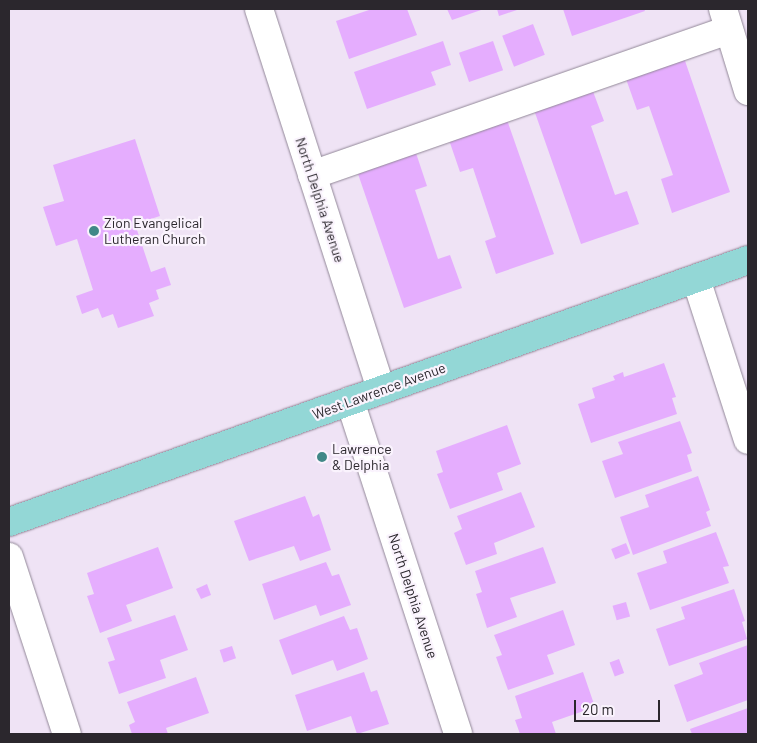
<!DOCTYPE html>
<html>
<head>
<meta charset="utf-8">
<style>
  body { margin:0 }
  #map { position:relative; width:757px; height:743px; overflow:hidden; background:#efe3f5; font-family:Barlow,sans-serif }
  div>[style] { position:absolute }
  .building>* { inset:0; background:#e5adfe; transform-origin:0 0 }
  .roads { filter:drop-shadow(0 0 1px #928898) drop-shadow(0 0 1px #928898) }
  .minor>* { height:28px; margin:-14px; padding:0 14px; transform-origin:14px; border-radius:14px; background:#fff }
  .major>* { height:28px; margin:-14px; padding:0 14px; transform-origin:14px; border-radius:14px; background:#93d7d6 }
  .dots>* { width:14px; height:14px; translate:-50% -50%; box-sizing:border-box; border:2px solid #faf3fd; border-radius:50% }
  span { translate:-50% -50%; white-space:nowrap; text-align:center; line-height:1.15; -webkit-text-stroke:4.5px #faf3fd; paint-order:stroke }
  .street-label { font-size:14px; color:#2b272d }
  .poi-label { font-size:14px; color:#2b272d }
  .left { translate:0 -50%; text-align:left }
  .frame { position:absolute; inset:0; border:10px solid #2b272d; pointer-events:none }
  .scale { position:absolute; left:574px; top:700px; width:86px; height:22px; box-sizing:border-box; border:2px solid #2b272d; border-top:0; padding-left:6px; font-size:15px; line-height:18px; white-space:nowrap; color:#2b272d; -webkit-text-stroke:4px #faf3fd; paint-order:stroke }
</style>
</head>
<body>
<div id="map">
  <div class="building">
    <i style="clip-path:polygon(372px 9px,407px 9px,417px 35px,349px 59px,336px 21px)"></i>
    <i style="clip-path:polygon(447px 9px,484px 9px,452px 20px)"></i>
    <i style="clip-path:polygon(497px 9px,520px 9px,499px 16px)"></i>
    <i style="clip-path:polygon(563px 9px,644px 9px,645px 11px,572px 36px)"></i>
    <i style="left:533px;top:24px;width:33px;height:33px;rotate:69deg"></i>
    <i style="clip-path:polygon(443px 41px,451px 65px,431px 72px,436px 85px,367px 109px,354px 72px)"></i>
    <i style="left:493px;top:41px;width:31px;height:36px;rotate:71deg"></i>
    <i style="clip-path:polygon(683px 55px,730px 192px,672px 213px,661px 179px,673px 175px,649px 106px,637px 110px,625px 76px)"></i>
    <i style="clip-path:polygon(591px 86px,604px 121px,591px 126px,615px 195px,627px 191px,639px 224px,581px 244px,533px 107px)"></i>
    <i style="clip-path:polygon(506px 117px,554px 254px,496px 274px,485px 241px,496px 237px,473px 168px,460px 172px,448px 137px)"></i>
    <i style="clip-path:polygon(135px 139px,160px 216px,135px 224px,151px 272px,165px 267px,171px 285px,156px 290px,159px 299px,149px 303px,154px 316px,118px 328px,113px 314px,102px 318px,98px 308px,82px 314px,76px 296px,93px 290px,77px 239px,56px 246px,43px 207px,64px 201px,53px 165px)"></i>
    <i style="clip-path:polygon(415px 150px,427px 186px,415px 190px,438px 259px,450px 255px,462px 288px,404px 308px,357px 171px)"></i>
    <i style="clip-path:polygon(664px 363px,676px 397px,672px 398px,677px 414px,591px 443px,578px 404px,595px 398px,592px 388px,615px 380px,613px 376px,623px 372px,624px 377px)"></i>
    <i style="clip-path:polygon(680px 421px,692px 453px,687px 455px,692px 471px,615px 498px,602px 461px,623px 454px,618px 442px)"></i>
    <i style="clip-path:polygon(507px 425px,521px 464px,497px 473px,503px 490px,450px 509px,437px 474px,443px 472px,436px 451px)"></i>
    <i style="clip-path:polygon(698px 476px,710px 510px,706px 512px,711px 526px,633px 555px,620px 517px,649px 507px,645px 495px)"></i>
    <i style="clip-path:polygon(521px 492px,535px 527px,494px 543px,497px 554px,466px 565px,454px 533px,462px 529px,457px 516px)"></i>
    <i style="clip-path:polygon(305px 496px,313px 517px,319px 514px,331px 550px,300px 561px,294px 546px,249px 561px,234px 521px)"></i>
    <i style="clip-path:polygon(716px 532px,729px 566px,723px 567px,729px 583px,650px 610px,637px 573px,667px 563px,663px 551px)"></i>
    <i style="left:626px;top:543px;width:11px;height:16px;rotate:68deg"></i>
    <i style="clip-path:polygon(158px 547px,173px 588px,126px 605px,132px 621px,100px 633px,87px 596px,94px 594px,87px 573px)"></i>
    <i style="clip-path:polygon(543px 547px,556px 583px,510px 598px,517px 617px,487px 628px,476px 594px,482px 592px,475px 571px)"></i>
    <i style="clip-path:polygon(326px 562px,332px 576px,339px 574px,351px 605px,320px 616px,316px 605px,274px 620px,262px 584px)"></i>
    <i style="clip-path:polygon(207px 584px,211px 595px,201px 599px,196px 589px)"></i>
    <i style="clip-path:polygon(734px 589px,745px 621px,742px 622px,747px 639px,669px 666px,656px 629px,685px 619px,681px 607px)"></i>
    <i style="left:626px;top:602px;width:15px;height:14px;rotate:74deg"></i>
    <i style="clip-path:polygon(563px 610px,575px 645px,547px 655px,554px 674px,508px 690px,496px 657px,502px 655px,494px 635px)"></i>
    <i style="clip-path:polygon(175px 615px,188px 650px,160px 660px,166px 678px,119px 694px,108px 662px,115px 660px,107px 638px)"></i>
    <i style="clip-path:polygon(344px 616px,350px 630px,357px 628px,368px 659px,337px 671px,333px 660px,292px 675px,279px 640px)"></i>
    <i style="clip-path:polygon(748px 645px,748px 700px,687px 722px,674px 685px,703px 674px,699px 663px)"></i>
    <i style="left:232px;top:646px;width:13px;height:13px;rotate:72deg"></i>
    <i style="left:619px;top:659px;width:15px;height:10px;rotate:70deg"></i>
    <i style="clip-path:polygon(364px 672px,371px 692px,377px 690px,389px 724px,357px 734px,351px 716px,307px 731px,295px 695px)"></i>
    <i style="clip-path:polygon(583px 672px,595px 707px,552px 722px,556px 734px,520px 734px,515px 720px,522px 718px,515px 696px)"></i>
    <i style="clip-path:polygon(196px 677px,209px 713px,166px 728px,168px 734px,132px 734px,129px 725px,135px 722px,127px 702px)"></i>
    <i style="clip-path:polygon(748px 708px,748px 734px,692px 734px,690px 729px)"></i>
  </div>
  <div class="roads">
    <div class="minor">
      <i style="left:259px;top:9px;width:400px;rotate:72.2deg"></i>
      <i style="left:723px;top:9px;width:86px;rotate:73deg"></i>
      <i style="left:312px;top:175px;width:441px;rotate:-19.2deg"></i>
      <i style="left:696px;top:279px;width:169px;rotate:72.1deg"></i>
      <i style="left:350px;top:401px;width:350px;rotate:72deg"></i>
      <i style="left:9px;top:557px;width:186px;rotate:71.9deg"></i>
    </div>
    <div class="major">
      <i style="left:9px;top:522px;width:784px;rotate:-19.52deg"></i>
    </div>
  </div>
  <div class="dots">
    <i style="left:94px;top:231px;background:#408887"></i>
    <i style="left:322px;top:457px;background:#408887"></i>
  </div>
  <div class="street-label">
    <span style="left:320px;top:200px;rotate:72deg">North Delphia Avenue</span>
    <span style="left:379px;top:391px;rotate:-20deg">West Lawrence Avenue</span>
    <span style="left:413px;top:596px;rotate:72deg">North Delphia Avenue</span>
  </div>
  <div class="poi-label">
    <span class="left" style="left:104px;top:231px">Zion Evangelical<br>Lutheran Church</span>
    <span class="left" style="left:332px;top:457px">Lawrence<br>&amp; Delphia</span>
  </div>
  <div class="frame"></div>
  <div class="scale">20 m</div>
</div>
</body>
</html>
